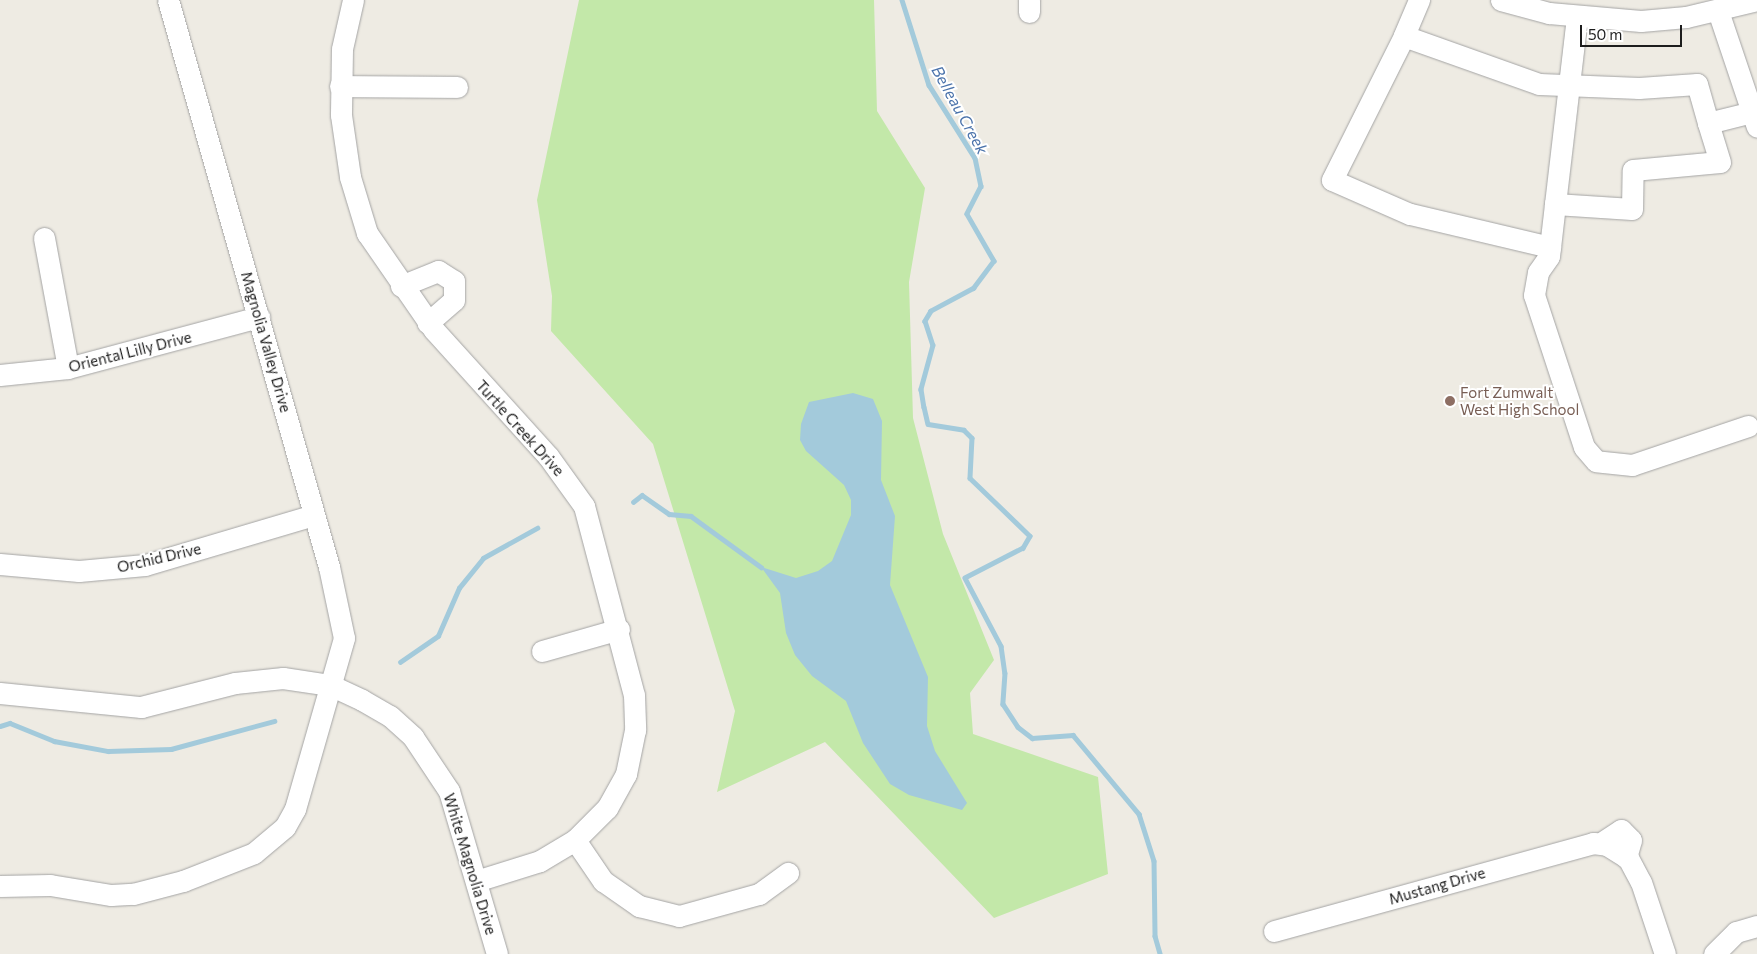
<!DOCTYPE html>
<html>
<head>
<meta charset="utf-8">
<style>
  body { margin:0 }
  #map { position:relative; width:1757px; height:954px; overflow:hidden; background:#eeebe3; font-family:Commissioner,sans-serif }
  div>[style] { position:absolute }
  .grass>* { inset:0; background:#c3e8a9 }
  .water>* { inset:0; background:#a3cadb }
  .stream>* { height:4.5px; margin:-2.25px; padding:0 2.25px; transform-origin:2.25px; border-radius:2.25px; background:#a3cadb }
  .roads { filter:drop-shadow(0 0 1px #a4a4a4) drop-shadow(0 0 1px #a4a4a4) }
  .minor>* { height:21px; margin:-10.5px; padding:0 10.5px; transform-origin:10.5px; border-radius:10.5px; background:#fff }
  .dots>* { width:14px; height:14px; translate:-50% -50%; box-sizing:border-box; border:2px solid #fff; border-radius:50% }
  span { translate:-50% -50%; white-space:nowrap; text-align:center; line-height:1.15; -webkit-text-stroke:4px #fff; paint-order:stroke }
  .street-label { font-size:15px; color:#1d1d1d }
  .education-label { font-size:15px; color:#785e54 }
  .left { translate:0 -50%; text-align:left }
  .water-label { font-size:16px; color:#4b73ab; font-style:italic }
  .scale { position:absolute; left:1580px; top:25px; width:102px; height:22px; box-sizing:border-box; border:2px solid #1d1d1d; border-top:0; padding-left:6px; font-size:15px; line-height:18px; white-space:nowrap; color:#1d1d1d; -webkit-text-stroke:4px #fff; paint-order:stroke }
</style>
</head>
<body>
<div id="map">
  <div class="grass">
    <i style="clip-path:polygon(579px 0,874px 0,877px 111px,925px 188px,909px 282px,913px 418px,943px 534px,994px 660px,970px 693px,973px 734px,1098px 777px,1108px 874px,994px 918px,825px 742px,717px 792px,735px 711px,653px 444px,551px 331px,552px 296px,537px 200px)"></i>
  </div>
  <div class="water">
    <i style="clip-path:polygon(853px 393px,873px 399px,882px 421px,881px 480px,895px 516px,890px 585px,928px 677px,927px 726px,935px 751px,967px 803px,962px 810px,909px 795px,890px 784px,863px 743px,846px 701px,812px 676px,795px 655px,786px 633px,780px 593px,761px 567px,796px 578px,818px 571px,832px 561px,851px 515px,851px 500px,844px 485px,806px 451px,800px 440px,801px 424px,809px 402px)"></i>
  </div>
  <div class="stream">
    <i style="left:902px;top:0;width:89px;rotate:72.4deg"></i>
    <i style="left:929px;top:85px;width:86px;rotate:57.8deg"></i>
    <i style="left:975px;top:158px;width:29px;rotate:78deg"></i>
    <i style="left:981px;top:186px;width:31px;rotate:117deg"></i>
    <i style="left:967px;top:214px;width:54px;rotate:60.1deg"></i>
    <i style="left:994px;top:261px;width:34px;rotate:127deg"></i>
    <i style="left:974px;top:288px;width:49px;rotate:151.9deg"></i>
    <i style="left:931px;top:311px;width:12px;rotate:121deg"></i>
    <i style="left:925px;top:321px;width:25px;rotate:72deg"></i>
    <i style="left:933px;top:345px;width:46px;rotate:105.3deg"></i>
    <i style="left:921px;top:389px;width:18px;rotate:81deg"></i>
    <i style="left:924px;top:407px;width:17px;rotate:77deg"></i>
    <i style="left:928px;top:424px;width:36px;rotate:9deg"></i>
    <i style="left:964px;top:430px;width:11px;rotate:45deg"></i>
    <i style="left:972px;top:438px;width:40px;rotate:92.9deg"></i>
    <i style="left:970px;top:478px;width:83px;rotate:44deg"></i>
    <i style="left:1030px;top:536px;width:14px;rotate:120deg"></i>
    <i style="left:1023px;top:548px;width:65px;rotate:152.7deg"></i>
    <i style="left:965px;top:578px;width:77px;rotate:62.1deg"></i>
    <i style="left:1001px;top:646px;width:27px;rotate:82deg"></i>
    <i style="left:1005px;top:673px;width:31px;rotate:94deg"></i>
    <i style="left:1003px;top:704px;width:27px;rotate:57deg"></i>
    <i style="left:1018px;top:727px;width:18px;rotate:38deg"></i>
    <i style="left:1032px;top:738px;width:41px;rotate:-4.2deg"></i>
    <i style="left:1073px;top:735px;width:103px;rotate:50.1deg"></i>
    <i style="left:1139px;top:814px;width:49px;rotate:72.3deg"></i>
    <i style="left:1154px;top:861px;width:75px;rotate:89.2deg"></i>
    <i style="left:1155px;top:936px;width:19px;rotate:74deg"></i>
    <i style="left:633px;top:502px;width:11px;rotate:-38deg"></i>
    <i style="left:642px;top:495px;width:33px;rotate:35deg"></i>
    <i style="left:669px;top:514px;width:22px;rotate:5deg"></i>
    <i style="left:691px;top:516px;width:87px;rotate:36.1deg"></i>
    <i style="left:400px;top:662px;width:46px;rotate:-34.4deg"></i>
    <i style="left:438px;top:636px;width:52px;rotate:-66.4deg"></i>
    <i style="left:459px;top:588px;width:38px;rotate:-51deg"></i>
    <i style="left:483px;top:558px;width:62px;rotate:-29.1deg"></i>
    <i style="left:0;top:726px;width:10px;rotate:-17deg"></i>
    <i style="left:10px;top:723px;width:48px;rotate:22.2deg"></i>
    <i style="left:54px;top:741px;width:55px;rotate:10.5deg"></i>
    <i style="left:108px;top:751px;width:63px;rotate:-1.8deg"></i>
    <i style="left:171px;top:749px;width:107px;rotate:-15.2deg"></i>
  </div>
  <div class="roads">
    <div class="minor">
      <i style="left:353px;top:0;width:50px;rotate:102.7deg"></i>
      <i style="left:342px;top:49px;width:66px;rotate:90.9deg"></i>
      <i style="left:341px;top:115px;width:63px;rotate:81.7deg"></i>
      <i style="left:350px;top:177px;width:59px;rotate:73.1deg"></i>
      <i style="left:367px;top:233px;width:118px;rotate:55.4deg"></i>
      <i style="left:434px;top:330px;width:170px;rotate:47.9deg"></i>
      <i style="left:548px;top:456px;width:62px;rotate:54.2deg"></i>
      <i style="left:584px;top:506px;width:196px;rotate:75.2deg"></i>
      <i style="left:634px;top:695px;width:35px;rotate:88deg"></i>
      <i style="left:635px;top:730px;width:45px;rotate:101.6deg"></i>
      <i style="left:626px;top:774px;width:39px;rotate:119deg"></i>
      <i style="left:607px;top:808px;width:45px;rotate:135deg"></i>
      <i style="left:575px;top:840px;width:41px;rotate:149deg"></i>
      <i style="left:540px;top:861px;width:67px;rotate:162.6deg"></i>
      <i style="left:1419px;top:0;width:39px;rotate:113deg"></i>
      <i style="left:1404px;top:36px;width:143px;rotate:19.6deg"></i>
      <i style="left:1539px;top:84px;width:100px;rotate:2.3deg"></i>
      <i style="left:1639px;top:88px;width:58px;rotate:-3.9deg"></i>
      <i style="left:1697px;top:84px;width:41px;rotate:74.2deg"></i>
      <i style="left:1501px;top:0;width:50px;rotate:15.2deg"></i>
      <i style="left:1549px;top:13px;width:92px;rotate:5deg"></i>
      <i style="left:1641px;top:21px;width:45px;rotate:-5.1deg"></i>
      <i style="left:1686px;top:17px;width:73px;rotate:-13.5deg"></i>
      <i style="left:1718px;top:11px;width:122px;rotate:71.4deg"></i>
      <i style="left:1029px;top:12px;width:12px;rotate:-90deg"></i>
      <i style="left:1404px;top:36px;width:161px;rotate:116.6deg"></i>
      <i style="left:1332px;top:180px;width:85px;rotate:23.6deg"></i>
      <i style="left:1410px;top:214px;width:144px;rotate:13.3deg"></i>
      <i style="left:340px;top:86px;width:117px;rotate:0.5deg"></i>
      <i style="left:1555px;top:204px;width:188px;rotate:-83.3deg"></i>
      <i style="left:44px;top:238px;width:132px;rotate:79.5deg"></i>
      <i style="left:401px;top:286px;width:40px;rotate:-22deg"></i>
      <i style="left:438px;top:271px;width:19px;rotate:32deg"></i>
      <i style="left:454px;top:281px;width:19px;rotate:90deg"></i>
      <i style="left:454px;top:300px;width:35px;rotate:139deg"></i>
      <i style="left:0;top:375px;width:68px;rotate:-5.9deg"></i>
      <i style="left:68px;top:368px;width:198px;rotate:-15deg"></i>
      <i style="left:1748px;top:426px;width:122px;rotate:161.4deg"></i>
      <i style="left:1632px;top:465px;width:36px;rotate:-174deg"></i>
      <i style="left:1596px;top:461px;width:18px;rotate:-131deg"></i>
      <i style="left:1584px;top:447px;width:160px;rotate:-108.2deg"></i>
      <i style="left:1534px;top:295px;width:23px;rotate:-80deg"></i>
      <i style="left:1538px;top:272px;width:19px;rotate:-55deg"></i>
      <i style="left:1549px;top:256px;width:52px;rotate:-83.4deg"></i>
      <i style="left:1555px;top:204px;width:77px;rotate:3.7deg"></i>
      <i style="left:1632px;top:209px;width:39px;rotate:-89deg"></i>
      <i style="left:1633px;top:170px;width:87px;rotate:-5.3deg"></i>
      <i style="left:1720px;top:162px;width:41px;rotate:-107.1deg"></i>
      <i style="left:1708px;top:123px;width:45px;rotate:-14deg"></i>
      <i style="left:0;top:564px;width:79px;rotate:5.1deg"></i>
      <i style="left:79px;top:571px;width:66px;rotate:-5.2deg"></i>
      <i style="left:145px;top:565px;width:176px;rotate:-16.5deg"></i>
      <i style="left:542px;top:651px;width:80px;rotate:-15.9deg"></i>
      <i style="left:0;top:693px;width:142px;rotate:5.7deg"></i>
      <i style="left:141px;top:707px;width:97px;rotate:-14.3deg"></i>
      <i style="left:235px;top:683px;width:48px;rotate:-5.9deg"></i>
      <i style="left:283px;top:678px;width:48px;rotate:8.5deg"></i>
      <i style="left:330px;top:685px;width:35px;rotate:25deg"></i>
      <i style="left:362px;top:700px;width:32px;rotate:30deg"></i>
      <i style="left:390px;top:716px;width:31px;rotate:42deg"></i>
      <i style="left:413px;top:737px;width:65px;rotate:56.3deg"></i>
      <i style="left:449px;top:791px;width:170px;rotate:73.6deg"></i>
      <i style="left:575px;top:840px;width:50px;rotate:55.7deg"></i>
      <i style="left:603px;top:881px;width:44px;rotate:34.8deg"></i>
      <i style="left:639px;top:906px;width:41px;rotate:14deg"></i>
      <i style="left:679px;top:916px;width:83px;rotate:-15.4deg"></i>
      <i style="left:759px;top:894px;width:36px;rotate:-36deg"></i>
      <i style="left:1601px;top:843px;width:24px;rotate:-33deg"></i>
      <i style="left:1621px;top:830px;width:14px;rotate:45deg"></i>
      <i style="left:1631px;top:840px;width:18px;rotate:106deg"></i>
      <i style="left:0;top:886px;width:50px;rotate:-1.1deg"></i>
      <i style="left:50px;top:885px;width:62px;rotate:9.3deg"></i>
      <i style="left:111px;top:895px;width:22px;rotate:-3deg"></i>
      <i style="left:133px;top:894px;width:52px;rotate:-14.6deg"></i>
      <i style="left:183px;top:881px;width:76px;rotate:-21.5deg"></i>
      <i style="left:254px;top:853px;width:40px;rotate:-40deg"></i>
      <i style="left:285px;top:827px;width:21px;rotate:-61deg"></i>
      <i style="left:295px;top:809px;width:178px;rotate:-74deg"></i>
      <i style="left:344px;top:638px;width:73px;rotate:-101.9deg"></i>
      <i style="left:329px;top:567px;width:589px;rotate:-105.85deg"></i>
      <i style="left:1274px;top:931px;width:331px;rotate:-15.4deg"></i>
      <i style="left:1593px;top:843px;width:14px;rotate:8deg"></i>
      <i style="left:1607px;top:845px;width:25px;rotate:32deg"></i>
      <i style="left:1628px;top:858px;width:27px;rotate:62deg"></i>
      <i style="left:1641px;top:882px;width:76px;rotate:71.6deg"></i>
      <i style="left:1714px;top:954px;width:31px;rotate:-45deg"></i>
      <i style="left:1736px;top:932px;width:22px;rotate:-16deg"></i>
    </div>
  </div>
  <div class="dots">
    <i style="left:1450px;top:401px;background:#8d6e63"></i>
  </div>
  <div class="street-label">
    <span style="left:266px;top:342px;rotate:74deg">Magnolia Valley Drive</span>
    <span style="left:130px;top:352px;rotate:-14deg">Oriental Lilly Drive</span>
    <span style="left:520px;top:428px;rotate:48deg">Turtle Creek Drive</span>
    <span style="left:159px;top:558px;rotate:-13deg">Orchid Drive</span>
    <span style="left:470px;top:864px;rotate:73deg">White Magnolia Drive</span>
    <span style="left:1437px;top:886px;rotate:-16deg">Mustang Drive</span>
  </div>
  <div class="education-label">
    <span class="left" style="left:1460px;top:401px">Fort Zumwalt<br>West High School</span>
  </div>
  <div class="water-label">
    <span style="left:960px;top:110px;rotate:61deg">Belleau Creek</span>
  </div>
  <div class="scale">50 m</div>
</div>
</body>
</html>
